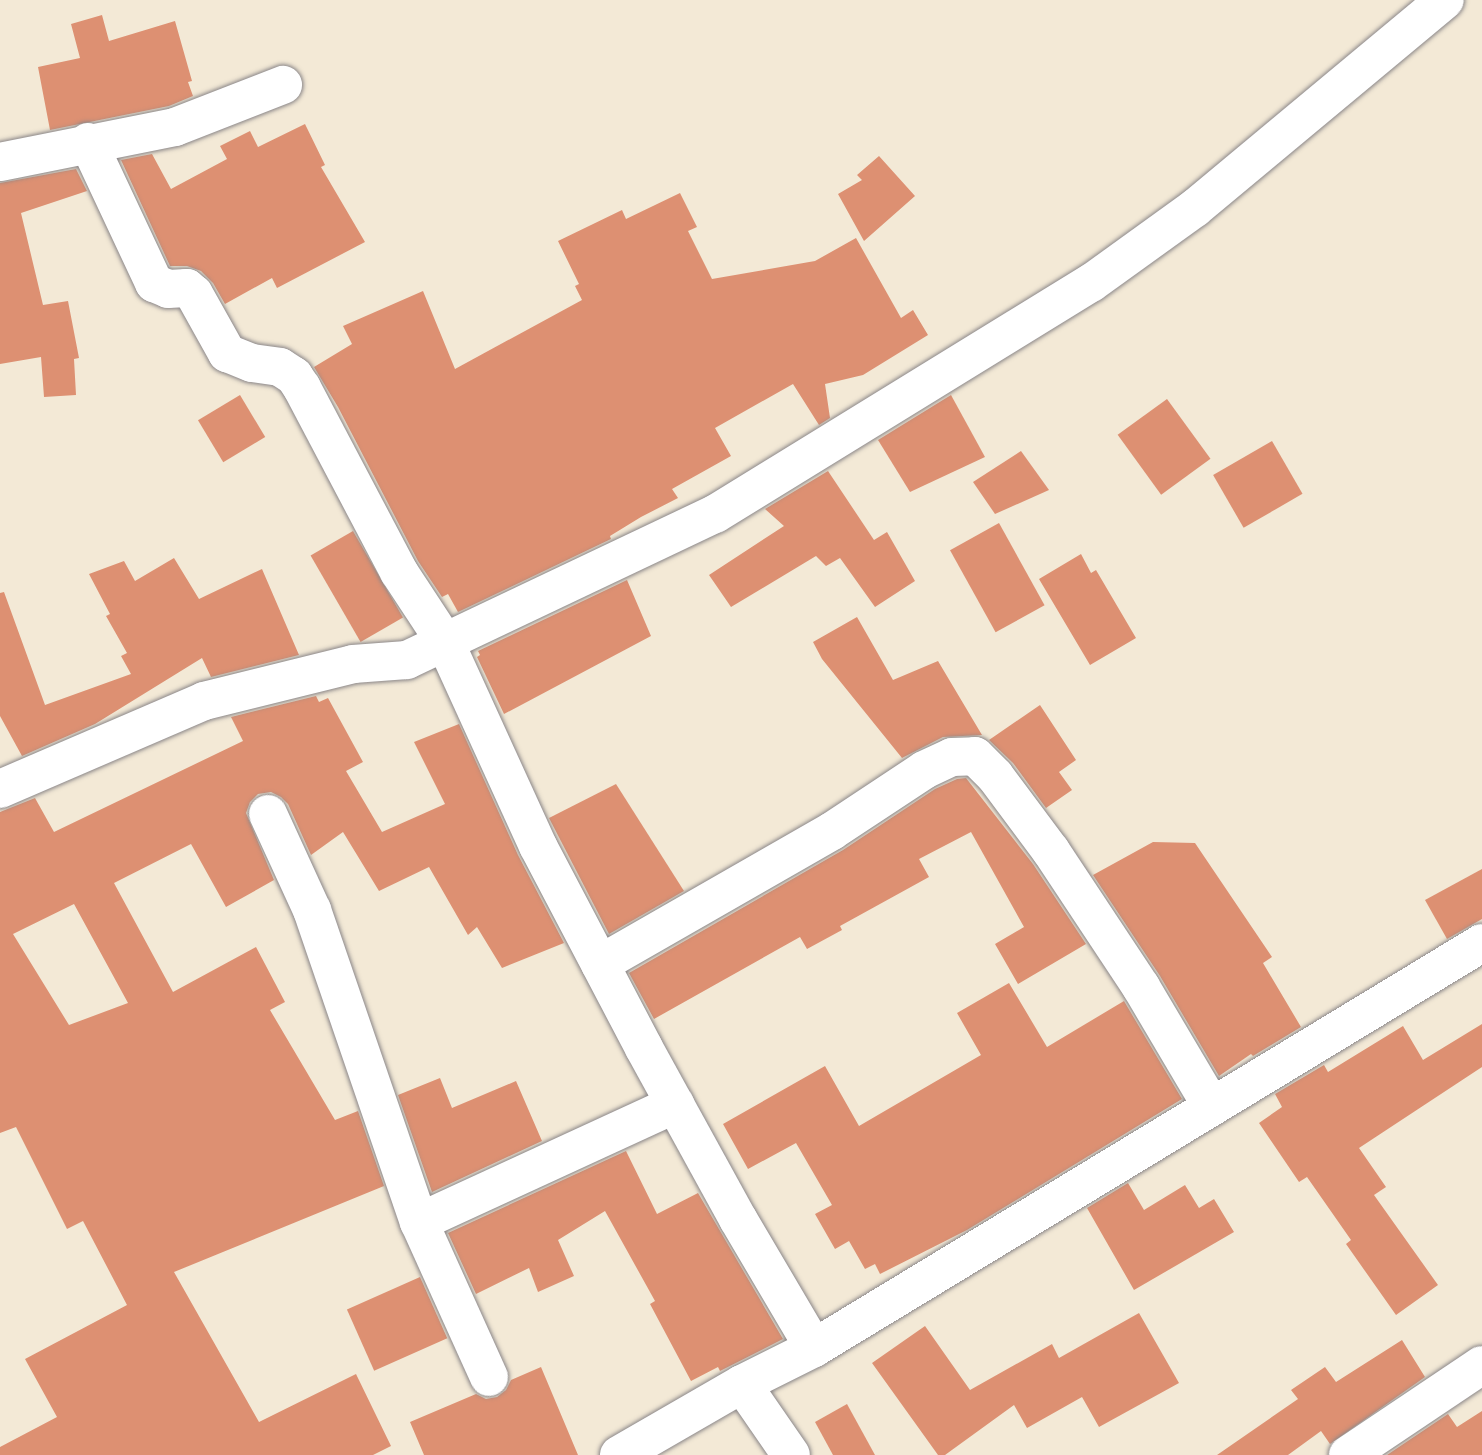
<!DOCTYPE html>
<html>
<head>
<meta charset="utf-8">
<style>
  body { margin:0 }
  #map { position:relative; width:1482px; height:1455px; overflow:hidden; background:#f3e9d6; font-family:"Sorts Mill Goudy",serif }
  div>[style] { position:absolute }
  .building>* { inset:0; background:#dd9072; transform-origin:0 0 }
  .roads { filter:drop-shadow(0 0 2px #8a8688) drop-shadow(0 0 2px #8a8688) }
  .minor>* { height:38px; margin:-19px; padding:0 19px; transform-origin:19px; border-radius:19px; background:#fff }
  span { translate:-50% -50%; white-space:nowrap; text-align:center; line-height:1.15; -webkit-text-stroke:6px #f6f6f2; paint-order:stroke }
</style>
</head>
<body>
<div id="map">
  <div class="building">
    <i style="clip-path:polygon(102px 15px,109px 41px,175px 21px,192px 81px,188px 82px,193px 96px,169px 106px,50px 130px,38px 67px,80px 58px,71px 24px)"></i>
    <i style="clip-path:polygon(305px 124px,325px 165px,321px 167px,365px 242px,277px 288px,272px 278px,225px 304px,213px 283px,201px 271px,187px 266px,170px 266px,121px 160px,152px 154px,171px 189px,227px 159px,220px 146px,250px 131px,258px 147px)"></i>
    <i style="clip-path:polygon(879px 156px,915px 196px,864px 241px,838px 194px,862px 180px,857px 175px)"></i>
    <i style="clip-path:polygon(76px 169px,87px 191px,21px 213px,43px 305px,68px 301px,79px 358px,74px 359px,76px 395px,44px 397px,41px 357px,0 364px,0 183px)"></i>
    <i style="clip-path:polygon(680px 193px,697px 227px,688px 231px,712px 279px,815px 261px,856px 238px,901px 318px,913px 310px,928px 335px,863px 375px,825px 384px,830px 418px,819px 425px,793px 384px,715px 428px,731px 456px,672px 489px,678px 498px,641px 517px,610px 536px,611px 539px,458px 612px,448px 594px,442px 597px,418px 561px,338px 407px,314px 367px,352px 344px,343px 326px,423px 291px,455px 369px,582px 300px,575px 286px,579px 284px,558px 241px,622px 210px,626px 219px)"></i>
    <i style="left:240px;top:395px;width:49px;height:49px;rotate:59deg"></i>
    <i style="clip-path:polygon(951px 395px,985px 457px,910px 492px,878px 440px)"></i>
    <i style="left:1167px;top:399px;width:74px;height:61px;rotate:54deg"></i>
    <i style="left:1272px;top:441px;width:61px;height:68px;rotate:60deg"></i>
    <i style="clip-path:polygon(1021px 451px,1049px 490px,995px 514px,973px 482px)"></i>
    <i style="clip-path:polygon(828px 471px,874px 540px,887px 532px,915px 581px,875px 607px,840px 558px,826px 566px,816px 556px,731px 607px,709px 575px,784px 526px,765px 509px)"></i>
    <i style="left:999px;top:523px;width:94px;height:56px;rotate:61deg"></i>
    <i style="left:353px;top:531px;width:100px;height:49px;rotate:60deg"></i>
    <i style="clip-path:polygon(1081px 554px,1091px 573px,1096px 570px,1136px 638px,1090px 665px,1039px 579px)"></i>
    <i style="clip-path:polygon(174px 558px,199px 599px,262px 569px,299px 655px,211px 677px,202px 658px,95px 724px,22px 756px,0 716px,0 593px,4px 592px,45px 705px,131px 674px,121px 656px,127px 653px,106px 616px,110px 614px,89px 574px,124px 561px,135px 581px)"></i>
    <i style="clip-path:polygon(627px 580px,651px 636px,504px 714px,477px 657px,480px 655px,478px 651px)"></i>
    <i style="clip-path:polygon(857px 617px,893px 680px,938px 661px,982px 735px,943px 737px,902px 758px,822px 659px,813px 642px)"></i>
    <i style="clip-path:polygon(evenodd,316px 696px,319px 702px,328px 698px,363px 762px,346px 771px,382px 832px,445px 804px,414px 742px,459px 724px,518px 855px,564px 943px,502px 968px,477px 927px,468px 935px,429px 867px,379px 891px,343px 832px,311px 855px,288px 804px,281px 797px,271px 792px,258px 794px,250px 802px,246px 813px,274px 880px,226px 907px,191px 844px,114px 883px,173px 992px,256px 947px,285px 1002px,270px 1010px,335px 1120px,358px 1111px,384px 1186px,174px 1272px,259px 1422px,356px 1374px,391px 1446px,373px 1455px,0 1455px,0 1447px,57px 1417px,25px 1359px,127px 1305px,83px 1221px,67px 1229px,16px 1127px,0 1133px,0 812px,35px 798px,54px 832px,243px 741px,231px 717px,316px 696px,74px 904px,128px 1003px,69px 1025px,13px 934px,74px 904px)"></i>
    <i style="clip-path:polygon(1040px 705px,1076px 760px,1059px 772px,1072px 790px,1046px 808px,1013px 763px,989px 740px)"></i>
    <i style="clip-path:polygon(966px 778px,1033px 864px,1086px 944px,1018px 984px,995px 944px,1024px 927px,971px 832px,919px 859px,929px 877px,840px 926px,842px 930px,807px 949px,800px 937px,654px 1019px,629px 973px,843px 850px,935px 789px,957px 779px)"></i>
    <i style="clip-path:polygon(616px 784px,684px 891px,609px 934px,549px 818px)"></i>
    <i style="clip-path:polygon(1153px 842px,1195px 843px,1272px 957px,1263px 963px,1301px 1027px,1253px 1056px,1251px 1054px,1219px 1076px,1160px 976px,1093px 875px)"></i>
    <i style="clip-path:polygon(1482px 869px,1482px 919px,1447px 939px,1425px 900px)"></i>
    <i style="clip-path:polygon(1009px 983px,1047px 1047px,1124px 1001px,1182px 1099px,967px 1230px,880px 1274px,875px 1264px,865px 1269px,849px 1241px,835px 1249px,815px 1214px,832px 1205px,796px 1143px,748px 1169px,723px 1124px,825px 1066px,859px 1126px,981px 1055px,957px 1013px)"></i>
    <i style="clip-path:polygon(1482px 1024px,1482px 1067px,1359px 1148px,1386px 1187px,1374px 1195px,1438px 1285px,1396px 1315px,1346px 1244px,1351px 1240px,1307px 1177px,1299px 1182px,1259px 1123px,1282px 1107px,1275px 1094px,1324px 1065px,1328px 1072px,1403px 1026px,1423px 1060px)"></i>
    <i style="clip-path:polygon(440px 1078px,452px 1108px,516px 1081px,542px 1141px,432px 1192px,398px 1095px)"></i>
    <i style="clip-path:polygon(626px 1151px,657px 1214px,698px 1193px,783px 1339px,720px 1371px,718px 1367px,691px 1381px,650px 1304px,655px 1301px,605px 1211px,558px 1240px,574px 1276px,538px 1292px,529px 1268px,476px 1294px,448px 1233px)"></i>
    <i style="clip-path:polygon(1128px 1183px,1144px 1210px,1185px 1185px,1199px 1208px,1214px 1199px,1234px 1232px,1134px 1290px,1087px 1208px)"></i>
    <i style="left:420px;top:1277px;width:67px;height:80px;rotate:66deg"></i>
    <i style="clip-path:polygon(1139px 1313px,1179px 1383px,1099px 1427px,1082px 1397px,1027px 1428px,1014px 1405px,945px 1455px,938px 1455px,872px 1363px,925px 1326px,970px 1390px,1052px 1344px,1059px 1358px)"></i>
    <i style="clip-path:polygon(1402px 1340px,1425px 1377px,1330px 1444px,1321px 1431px,1288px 1455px,1217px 1455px,1298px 1399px,1291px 1390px,1325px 1367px,1336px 1382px)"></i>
    <i style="clip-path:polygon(541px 1367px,578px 1455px,424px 1455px,410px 1422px,476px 1394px,486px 1399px,497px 1397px,506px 1390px,511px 1380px)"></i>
    <i style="clip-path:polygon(847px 1404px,875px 1455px,833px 1455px,815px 1422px)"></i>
    <i style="clip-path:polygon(1482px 1411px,1482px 1455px,1387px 1455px,1448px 1414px,1457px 1427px)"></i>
  </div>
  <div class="roads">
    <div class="minor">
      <i style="left:88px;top:142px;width:156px;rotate:64.9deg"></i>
      <i style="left:154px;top:283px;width:15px;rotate:23deg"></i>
      <i style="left:168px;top:289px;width:19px;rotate:-3deg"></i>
      <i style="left:187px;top:288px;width:9px;rotate:41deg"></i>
      <i style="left:194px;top:294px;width:68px;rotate:60.8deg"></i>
      <i style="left:227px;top:353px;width:27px;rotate:22deg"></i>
      <i style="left:252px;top:363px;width:28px;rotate:8deg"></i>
      <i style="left:280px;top:367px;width:17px;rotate:33deg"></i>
      <i style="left:294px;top:376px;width:14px;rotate:56deg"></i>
      <i style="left:302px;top:388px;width:208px;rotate:62.2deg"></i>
      <i style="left:399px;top:572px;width:84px;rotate:56.7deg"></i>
      <i style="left:445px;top:642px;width:224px;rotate:65.5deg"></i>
      <i style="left:538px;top:846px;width:228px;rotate:62.3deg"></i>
      <i style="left:644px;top:1048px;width:195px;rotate:61.2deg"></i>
      <i style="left:738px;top:1219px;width:150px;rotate:59.5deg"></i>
      <i style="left:0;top:162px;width:178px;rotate:-11.3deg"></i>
      <i style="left:175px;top:127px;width:116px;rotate:-21.3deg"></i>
      <i style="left:0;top:789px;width:222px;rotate:-23.3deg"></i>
      <i style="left:204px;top:701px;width:154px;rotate:-13.9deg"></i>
      <i style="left:353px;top:664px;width:54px;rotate:-4.2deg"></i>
      <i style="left:407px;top:660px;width:341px;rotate:-25.4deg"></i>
      <i style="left:715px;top:514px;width:441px;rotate:-31.6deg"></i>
      <i style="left:1091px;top:283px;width:128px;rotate:-35.8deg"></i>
      <i style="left:1195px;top:208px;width:325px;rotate:-39.8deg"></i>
      <i style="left:268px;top:814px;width:106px;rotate:65.4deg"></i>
      <i style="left:312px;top:910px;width:330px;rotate:71.1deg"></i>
      <i style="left:419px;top:1222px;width:170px;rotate:65.7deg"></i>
      <i style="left:600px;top:964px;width:267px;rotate:-29.8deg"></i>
      <i style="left:832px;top:831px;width:110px;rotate:-33.5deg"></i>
      <i style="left:924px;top:770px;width:31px;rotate:-25deg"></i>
      <i style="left:952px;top:757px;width:23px;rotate:-2deg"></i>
      <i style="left:975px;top:756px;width:28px;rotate:45deg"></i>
      <i style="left:995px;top:776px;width:94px;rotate:53.3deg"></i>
      <i style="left:1051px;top:851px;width:163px;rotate:56.5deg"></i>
      <i style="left:1141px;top:987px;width:139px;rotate:59.4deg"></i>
      <i style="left:419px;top:1222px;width:282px;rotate:-24.7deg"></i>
      <i style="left:742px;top:1384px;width:86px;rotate:55.4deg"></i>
      <i style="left:619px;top:1455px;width:142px;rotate:-30deg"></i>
      <i style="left:742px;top:1384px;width:80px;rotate:-26.6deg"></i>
      <i style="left:814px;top:1348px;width:781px;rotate:-31.23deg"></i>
      <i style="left:1348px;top:1455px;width:161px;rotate:-33.9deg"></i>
    </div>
  </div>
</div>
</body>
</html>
